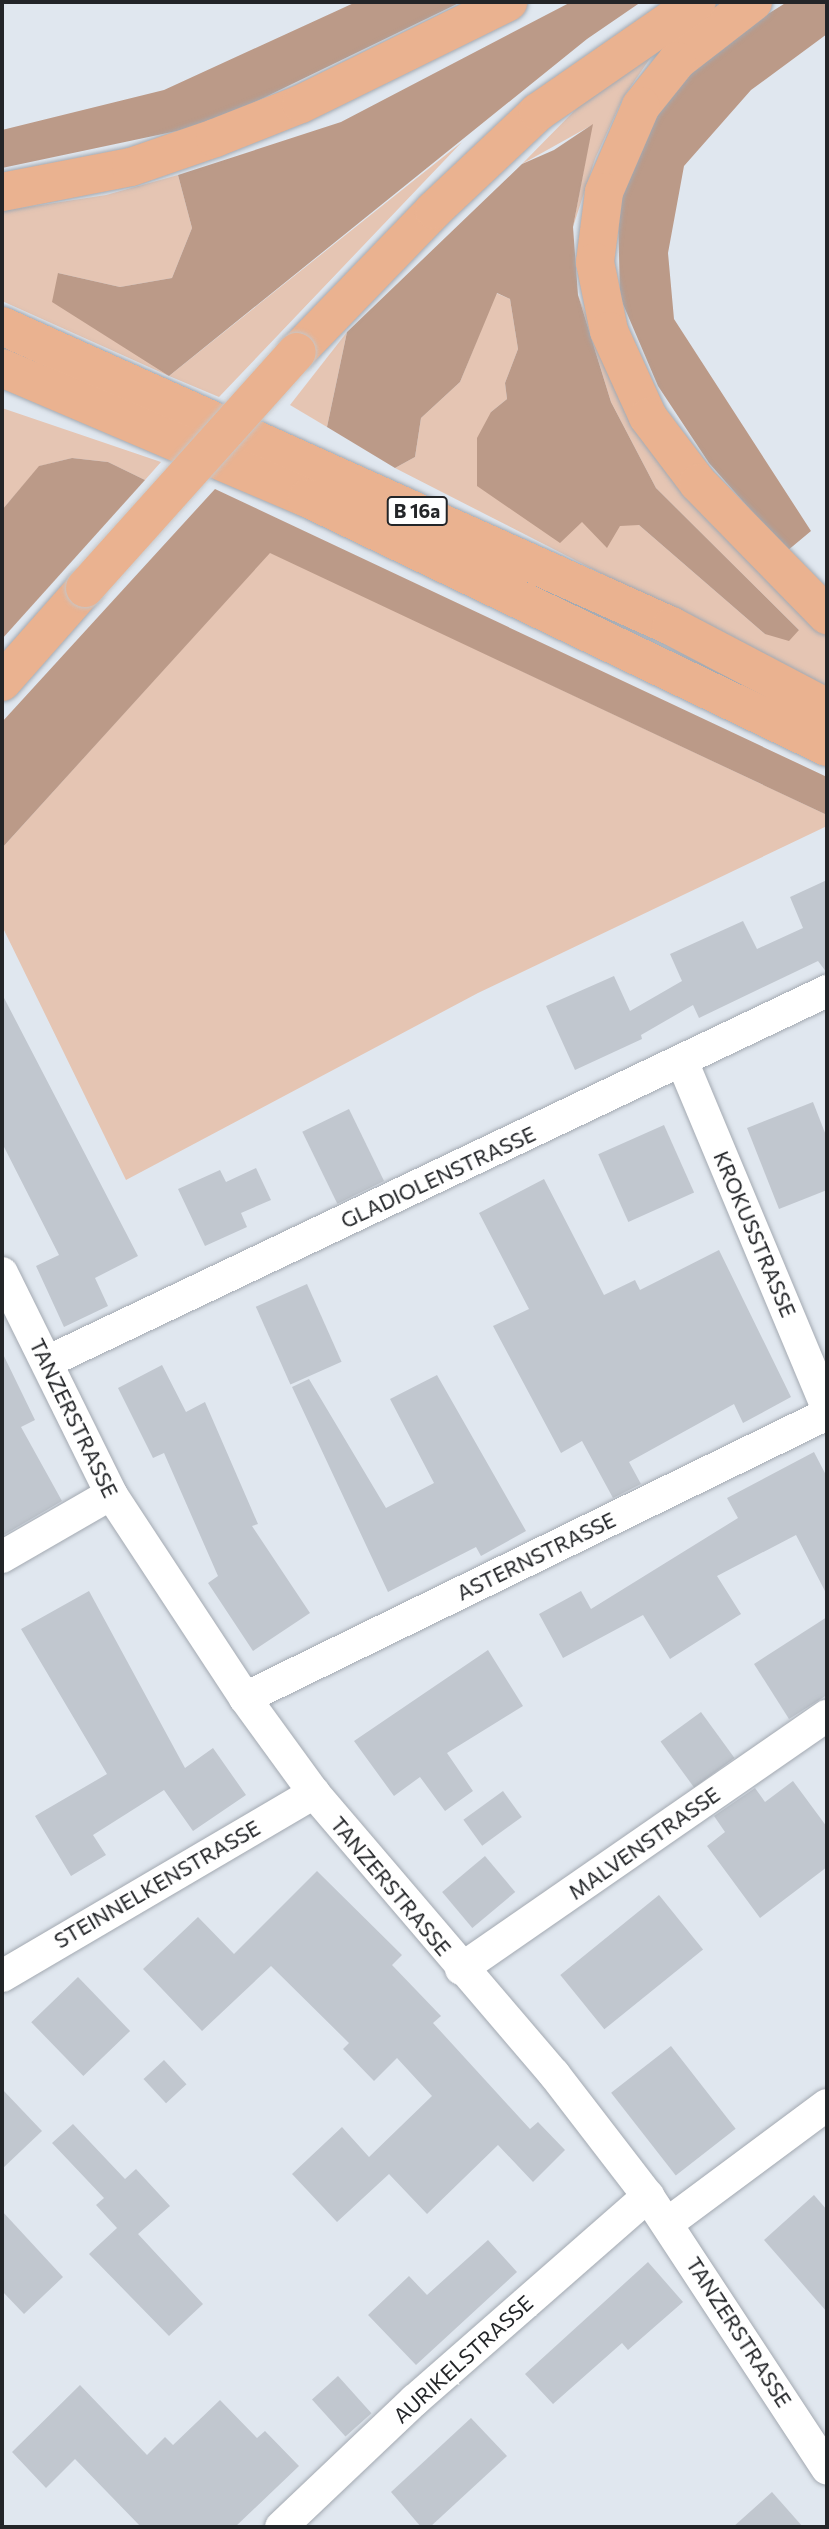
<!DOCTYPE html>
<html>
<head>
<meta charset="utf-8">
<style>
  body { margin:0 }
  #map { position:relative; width:829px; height:2529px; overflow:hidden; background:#e0e7ef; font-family:Commissioner,sans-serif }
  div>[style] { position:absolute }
  .green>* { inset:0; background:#e5c5b3 }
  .forest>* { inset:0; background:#bb9a88 }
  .building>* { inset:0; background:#c1c7cf; transform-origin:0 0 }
  .roads { filter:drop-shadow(0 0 2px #a3a9b1) drop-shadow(0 0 2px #a3a9b1) }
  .minor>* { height:32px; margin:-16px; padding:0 16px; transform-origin:16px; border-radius:16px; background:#fff }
  .trunk>* { height:38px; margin:-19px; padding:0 19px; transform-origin:19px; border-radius:19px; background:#eab290 }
  .bridges { filter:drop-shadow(0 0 2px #c6c6c7) drop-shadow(0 0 2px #c6c6c7) }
  .trunk-bridge>* { height:38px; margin:-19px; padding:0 19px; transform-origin:19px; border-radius:19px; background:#eab290 }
  span { translate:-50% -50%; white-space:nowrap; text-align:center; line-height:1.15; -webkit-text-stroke:6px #fff; paint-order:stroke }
  .shield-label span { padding:2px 5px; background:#fff; border:2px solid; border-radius:5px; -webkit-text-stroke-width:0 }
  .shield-label { font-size:19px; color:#232528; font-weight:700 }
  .street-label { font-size:21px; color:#232528 }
  .frame { position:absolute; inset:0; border:4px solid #232528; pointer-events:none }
</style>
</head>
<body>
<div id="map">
  <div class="green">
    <i style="clip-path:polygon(653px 54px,623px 98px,595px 159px,573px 227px,592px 125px,522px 164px,577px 108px)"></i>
    <i style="clip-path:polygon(462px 142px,219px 397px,169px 376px,2px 301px,2px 211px,106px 195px,178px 175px,192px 228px,172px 278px,120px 287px,58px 273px,169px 376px)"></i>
    <i style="clip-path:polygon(496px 293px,510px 299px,518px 349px,505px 383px,507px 399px,491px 412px,582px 522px,639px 525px,765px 634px,799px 630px,656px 488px,611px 402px,578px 295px,611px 377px,645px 440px,709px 522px,827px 631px,827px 689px,395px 468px,415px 457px,421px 418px,460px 382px)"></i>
    <i style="clip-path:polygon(347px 332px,327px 427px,290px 405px)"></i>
    <i style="clip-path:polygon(2px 408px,161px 462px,145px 480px,108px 462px,72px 458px,40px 466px,2px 510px)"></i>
    <i style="clip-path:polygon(270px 552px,827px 815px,827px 826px,478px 993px,126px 1180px,2px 926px,2px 848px)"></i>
  </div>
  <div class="forest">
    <i style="clip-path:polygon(356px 2px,461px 2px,210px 124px,2px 168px,2px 130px,164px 90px)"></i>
    <i style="clip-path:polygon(571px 2px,641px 2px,587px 39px,169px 376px,52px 302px,58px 273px,120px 287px,172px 278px,192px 228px,178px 175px,341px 122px)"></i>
    <i style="clip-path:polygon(787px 2px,827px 2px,827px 34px,751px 90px,684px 166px,668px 253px,674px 319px,811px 531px,787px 551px,709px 463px,658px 386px,620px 297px,618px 212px,642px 126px,707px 52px)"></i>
    <i style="clip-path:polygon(593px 124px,573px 227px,578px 295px,611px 402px,656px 488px,799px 630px,789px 641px,765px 634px,639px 525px,620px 526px,607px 548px,582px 522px,560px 543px,477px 486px,477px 438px,491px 412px,507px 399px,505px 383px,518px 349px,510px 299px,497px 293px,460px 382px,421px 418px,415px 457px,395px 468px,327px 427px,347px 332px,522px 164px,554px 150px)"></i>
    <i style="clip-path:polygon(72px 458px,108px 462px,145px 480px,2px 639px,2px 510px,39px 466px)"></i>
    <i style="clip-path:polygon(215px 489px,827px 777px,827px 815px,270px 553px,2px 848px,2px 722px)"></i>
  </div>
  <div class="building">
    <i style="clip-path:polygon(827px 880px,827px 973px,818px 961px,699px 1018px,693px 1005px,641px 1035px,642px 1039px,575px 1070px,546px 1006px,614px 976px,630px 1011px,682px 981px,670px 954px,743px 921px,757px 949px,803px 928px,790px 897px)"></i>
    <i style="clip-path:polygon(2px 994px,138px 1256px,95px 1278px,108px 1306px,64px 1327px,36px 1266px,59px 1255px,2px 1143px)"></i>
    <i style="clip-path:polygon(813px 1102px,827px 1138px,827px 1190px,779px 1209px,747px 1128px)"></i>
    <i style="left:349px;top:1109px;width:80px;height:52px;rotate:64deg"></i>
    <i style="left:664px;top:1125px;width:74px;height:72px;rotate:66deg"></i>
    <i style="clip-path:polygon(256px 1168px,271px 1200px,241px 1213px,247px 1227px,205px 1246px,178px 1189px,220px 1170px,226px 1182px)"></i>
    <i style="clip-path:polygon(544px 1179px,604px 1295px,635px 1280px,640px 1290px,719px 1250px,791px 1397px,743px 1423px,734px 1404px,629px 1462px,641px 1484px,613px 1498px,582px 1441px,561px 1453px,493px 1326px,529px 1309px,479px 1213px)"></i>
    <i style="left:307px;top:1284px;width:85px;height:56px;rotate:66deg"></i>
    <i style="clip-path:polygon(2px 1352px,35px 1420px,21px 1427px,62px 1501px,2px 1536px)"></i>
    <i style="clip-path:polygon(162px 1365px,186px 1412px,205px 1402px,258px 1524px,252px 1526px,310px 1613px,253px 1651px,208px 1583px,218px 1576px,164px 1453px,153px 1458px,118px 1388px)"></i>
    <i style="clip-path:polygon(437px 1375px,526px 1531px,481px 1556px,476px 1547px,388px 1592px,292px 1387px,309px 1379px,386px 1508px,434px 1483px,390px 1399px)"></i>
    <i style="clip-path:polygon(814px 1452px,827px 1477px,827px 1595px,796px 1535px,717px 1576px,741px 1614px,670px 1659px,643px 1615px,563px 1658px,539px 1614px,581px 1591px,591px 1609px,738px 1518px,727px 1498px)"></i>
    <i style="clip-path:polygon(89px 1591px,185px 1768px,213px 1748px,246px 1795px,193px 1831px,164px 1790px,93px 1835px,106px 1855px,71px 1876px,35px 1816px,107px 1774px,21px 1629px)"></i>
    <i style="clip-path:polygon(827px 1617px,827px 1695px,789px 1719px,754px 1664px)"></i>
    <i style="clip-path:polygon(488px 1650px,523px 1706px,447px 1753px,473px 1791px,445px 1811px,420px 1777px,394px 1796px,354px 1741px)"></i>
    <i style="left:701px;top:1712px;width:57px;height:50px;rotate:54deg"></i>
    <i style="clip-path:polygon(793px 1781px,827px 1827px,827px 1867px,760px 1918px,707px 1846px,725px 1832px,714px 1816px,755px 1788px,765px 1802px)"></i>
    <i style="left:503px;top:1791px;width:32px;height:49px;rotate:54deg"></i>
    <i style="left:485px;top:1856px;width:47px;height:56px;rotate:50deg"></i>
    <i style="clip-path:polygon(317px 1871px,402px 1955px,392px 1965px,441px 2016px,433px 2023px,530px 2129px,538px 2122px,565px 2150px,533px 2182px,498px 2145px,427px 2214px,389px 2174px,337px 2222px,292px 2174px,342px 2127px,369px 2157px,432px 2096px,397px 2058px,374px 2081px,343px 2049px,349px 2043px,271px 1966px,202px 2031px,143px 1969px,198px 1917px,234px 1954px)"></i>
    <i style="left:659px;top:1895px;width:70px;height:127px;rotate:51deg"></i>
    <i style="left:78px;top:1977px;width:75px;height:65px;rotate:46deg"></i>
    <i style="left:671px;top:2046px;width:105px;height:76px;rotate:52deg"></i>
    <i style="left:164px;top:2060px;width:33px;height:28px;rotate:47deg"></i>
    <i style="clip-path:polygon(2px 2089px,42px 2131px,2px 2169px)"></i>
    <i style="clip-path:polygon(73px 2124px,125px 2179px,136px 2169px,170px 2206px,138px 2234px,203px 2304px,169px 2336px,89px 2254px,117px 2228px,96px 2205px,104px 2198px,52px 2143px)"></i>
    <i style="clip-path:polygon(814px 2195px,827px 2210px,827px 2312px,764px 2240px)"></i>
    <i style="clip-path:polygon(2px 2211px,63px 2277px,24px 2314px,2px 2291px)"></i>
    <i style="clip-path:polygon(488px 2240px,517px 2272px,416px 2365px,368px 2315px,409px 2276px,427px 2295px)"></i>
    <i style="clip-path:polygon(648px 2262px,683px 2302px,628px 2350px,622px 2343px,553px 2404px,525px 2374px)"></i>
    <i style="left:338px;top:2376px;width:50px;height:35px;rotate:48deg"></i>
    <i style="clip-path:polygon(80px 2385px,147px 2455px,165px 2437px,173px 2445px,220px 2400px,257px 2438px,265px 2431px,299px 2466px,235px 2527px,141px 2527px,75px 2459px,46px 2488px,12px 2452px)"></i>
    <i style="clip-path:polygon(471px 2418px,507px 2456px,430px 2527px,421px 2527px,391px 2492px)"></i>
    <i style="clip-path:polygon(772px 2492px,803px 2527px,733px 2527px)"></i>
  </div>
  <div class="roads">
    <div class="minor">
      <i style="left:682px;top:1061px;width:376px;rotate:67.3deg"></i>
      <i style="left:2px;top:1273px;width:246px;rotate:63.7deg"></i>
      <i style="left:111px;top:1494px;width:244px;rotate:56.7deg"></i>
      <i style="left:245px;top:1698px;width:117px;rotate:54deg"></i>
      <i style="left:314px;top:1793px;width:370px;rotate:49.5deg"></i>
      <i style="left:554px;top:2074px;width:154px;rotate:52.4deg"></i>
      <i style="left:648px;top:2196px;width:326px;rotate:56.7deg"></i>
      <i style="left:47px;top:1362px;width:864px;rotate:-25.44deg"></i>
      <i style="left:2px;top:1557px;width:126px;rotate:-30deg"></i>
      <i style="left:245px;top:1698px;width:648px;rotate:-26.01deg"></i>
      <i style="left:461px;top:1969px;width:445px;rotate:-34.7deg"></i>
      <i style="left:2px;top:1976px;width:362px;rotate:-30.4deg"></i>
      <i style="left:668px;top:2223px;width:198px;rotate:-36.6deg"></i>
      <i style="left:281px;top:2527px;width:185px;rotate:-43.5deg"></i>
      <i style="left:415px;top:2400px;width:310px;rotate:-41.2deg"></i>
    </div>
    <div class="trunk">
      <i style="left:753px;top:2px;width:96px;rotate:142.2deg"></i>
      <i style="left:677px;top:61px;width:58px;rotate:128.7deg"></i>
      <i style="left:641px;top:106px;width:94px;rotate:113.3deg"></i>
      <i style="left:604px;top:192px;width:71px;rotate:97.3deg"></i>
      <i style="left:595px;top:262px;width:70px;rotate:78.5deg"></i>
      <i style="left:609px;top:331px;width:94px;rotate:65.6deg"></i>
      <i style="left:648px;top:417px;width:83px;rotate:52.9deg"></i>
      <i style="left:698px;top:483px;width:185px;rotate:45.7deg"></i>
      <i style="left:2px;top:192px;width:131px;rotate:-11deg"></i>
      <i style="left:131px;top:167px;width:89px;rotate:-19deg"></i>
      <i style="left:215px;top:138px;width:92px;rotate:-21.6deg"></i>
      <i style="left:301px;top:104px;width:231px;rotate:-26.2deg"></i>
      <i style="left:2px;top:326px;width:733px;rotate:24.15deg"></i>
      <i style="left:671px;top:626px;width:176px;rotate:27.7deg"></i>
      <i style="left:297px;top:352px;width:197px;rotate:-46deg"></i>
      <i style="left:434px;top:210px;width:143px;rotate:-43.3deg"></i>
      <i style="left:538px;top:112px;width:193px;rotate:-34.7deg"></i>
      <i style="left:2px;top:368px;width:332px;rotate:23.1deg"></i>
      <i style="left:307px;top:498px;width:577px;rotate:25.59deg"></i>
      <i style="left:2px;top:682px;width:125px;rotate:-48.6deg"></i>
    </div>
  </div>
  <div class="bridges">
    <div class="trunk-bridge">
      <i style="left:85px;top:588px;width:317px;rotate:-48.1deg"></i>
    </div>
  </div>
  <div class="shield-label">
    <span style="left:417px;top:511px">B 16a</span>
  </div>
  <div class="street-label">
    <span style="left:438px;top:1177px;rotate:-25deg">GLADIOLENSTRASSE</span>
    <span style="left:755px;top:1234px;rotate:67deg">KROKUSSTRASSE</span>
    <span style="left:74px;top:1418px;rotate:64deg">TANZERSTRASSE</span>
    <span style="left:536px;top:1556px;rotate:-26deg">ASTERNSTRASSE</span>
    <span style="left:644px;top:1843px;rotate:-35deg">MALVENSTRASSE</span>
    <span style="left:157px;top:1884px;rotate:-30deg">STEINNELKENSTRASSE</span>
    <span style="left:391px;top:1886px;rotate:50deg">TANZERSTRASSE</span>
    <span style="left:739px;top:2332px;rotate:57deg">TANZERSTRASSE</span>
    <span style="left:463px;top:2359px;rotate:-42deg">AURIKELSTRASSE</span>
  </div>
  <div class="frame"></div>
</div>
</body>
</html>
